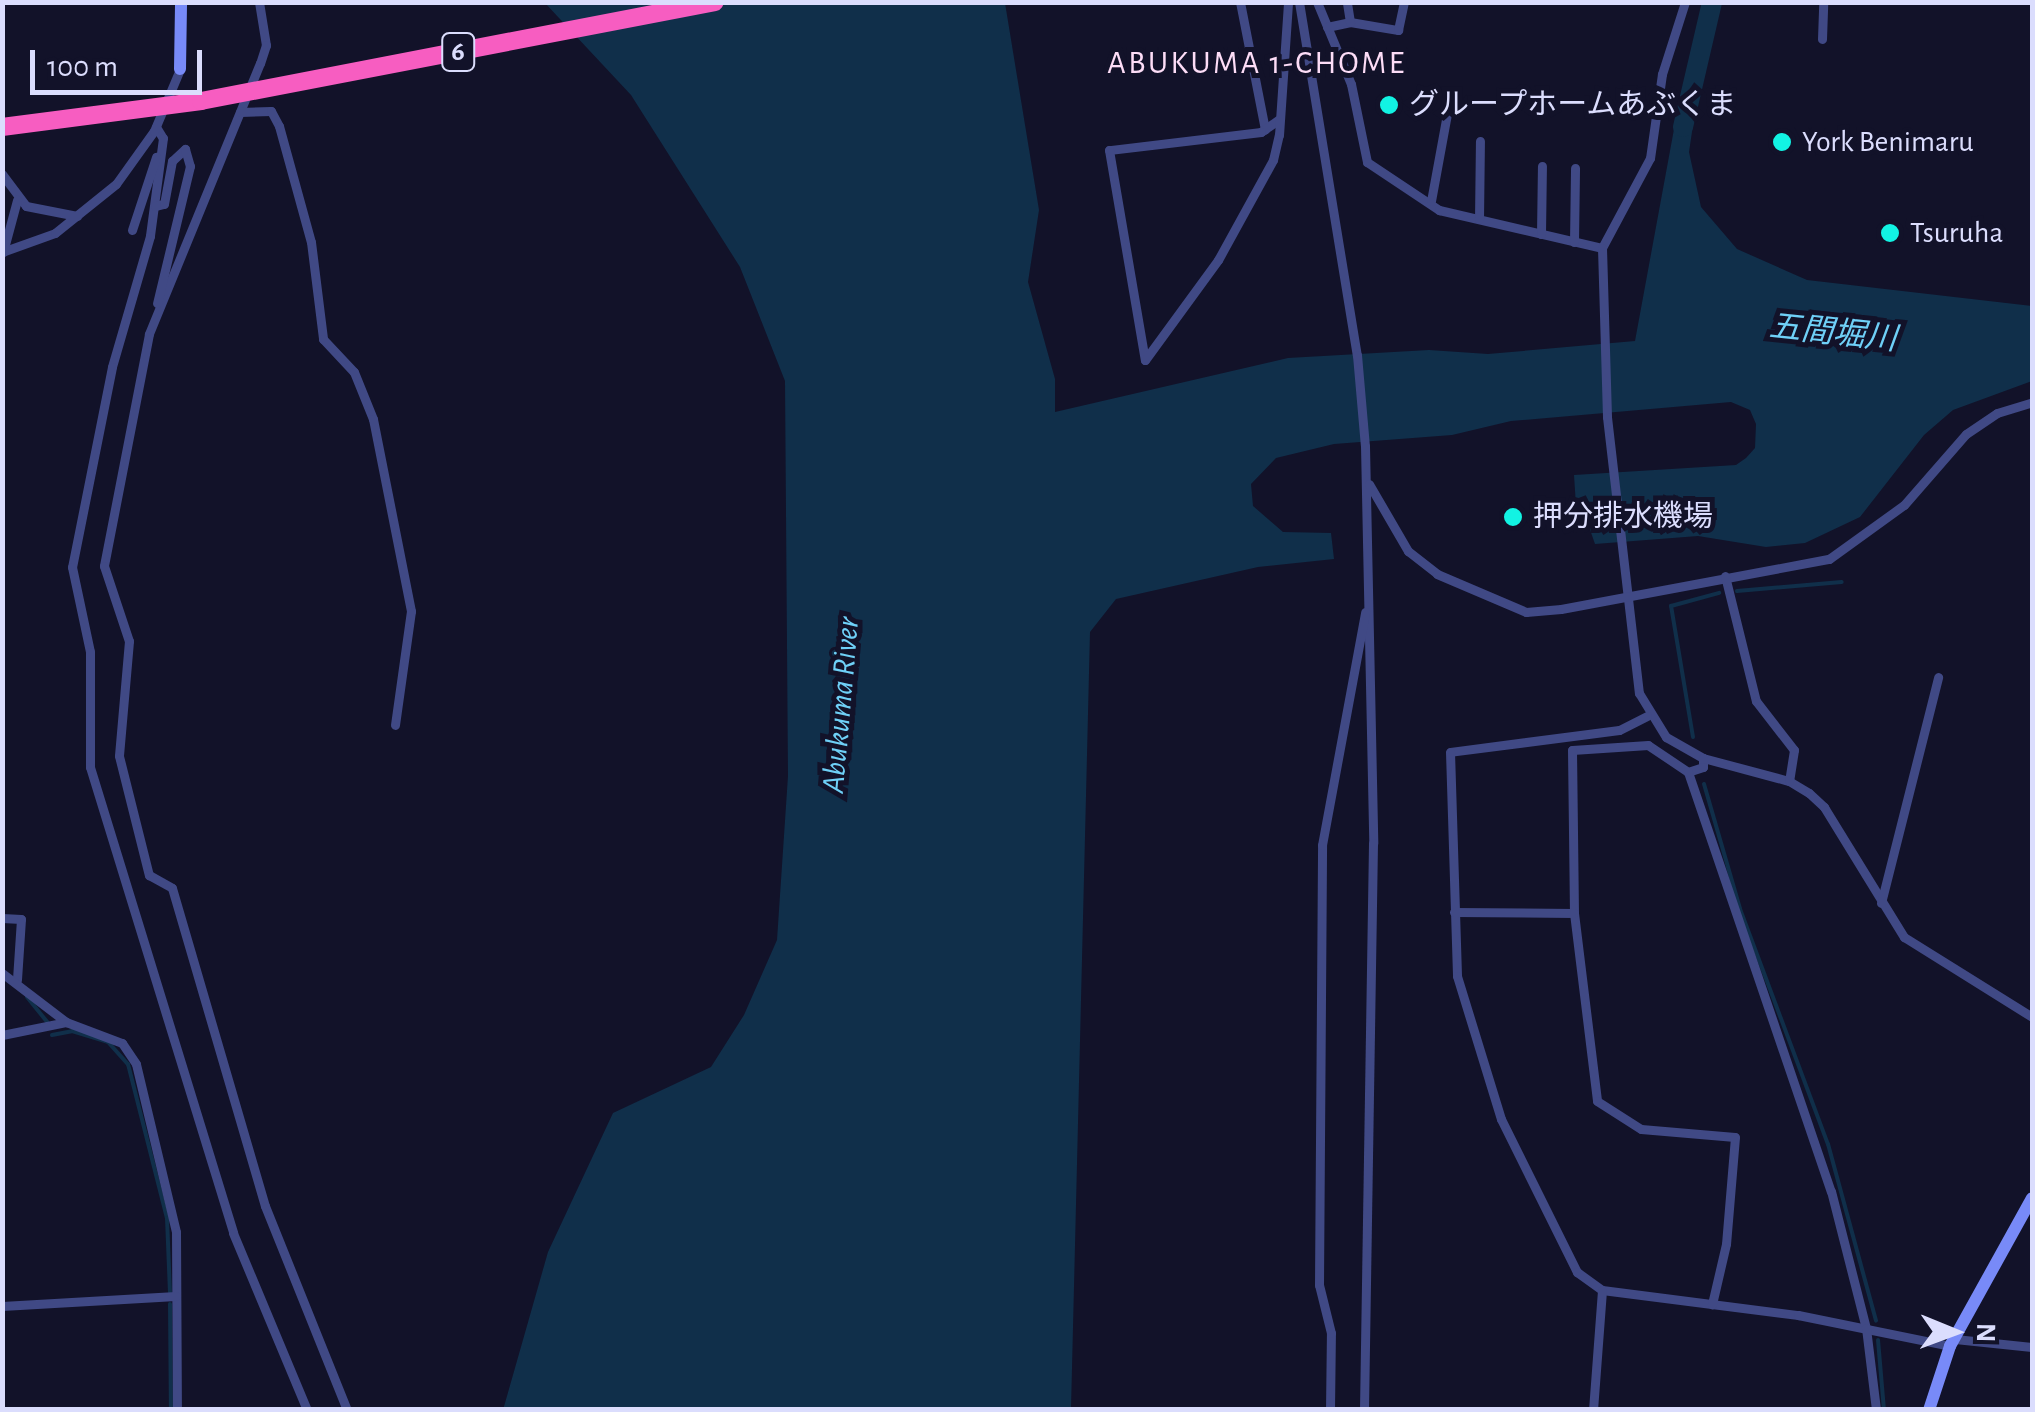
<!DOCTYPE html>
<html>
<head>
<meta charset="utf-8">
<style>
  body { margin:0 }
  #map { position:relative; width:2035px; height:1412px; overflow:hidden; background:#121229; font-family:"Alegreya Sans","Noto Sans JP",sans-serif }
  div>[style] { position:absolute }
  .water>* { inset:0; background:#102f4a }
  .stream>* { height:4px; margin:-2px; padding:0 2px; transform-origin:2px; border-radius:2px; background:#102f4a }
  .river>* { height:20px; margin:-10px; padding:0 10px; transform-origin:10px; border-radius:10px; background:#102f4a }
  .street>* { height:9px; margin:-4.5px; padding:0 4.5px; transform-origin:4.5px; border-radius:4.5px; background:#404985 }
  .secondary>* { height:12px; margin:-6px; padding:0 6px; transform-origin:6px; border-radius:6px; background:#788af8 }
  .highway>* { height:18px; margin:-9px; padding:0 9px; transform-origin:9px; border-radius:9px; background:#f75dc1 }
  .highway-bridge>* { height:18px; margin:-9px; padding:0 9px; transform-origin:9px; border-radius:9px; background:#f75dc1 }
  .dots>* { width:28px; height:28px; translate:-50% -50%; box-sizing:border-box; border:5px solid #121229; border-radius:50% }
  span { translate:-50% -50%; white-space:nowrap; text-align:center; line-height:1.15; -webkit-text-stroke:10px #121229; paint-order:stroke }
  .shield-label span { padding:2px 8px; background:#121229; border:2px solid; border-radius:8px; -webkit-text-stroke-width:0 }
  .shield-label { font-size:28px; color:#dbddfd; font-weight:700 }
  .poi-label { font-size:30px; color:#dbddfd }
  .left { translate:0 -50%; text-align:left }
  .neighbourhood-label { font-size:32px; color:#fdddf7; letter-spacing:2.5px }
  .water-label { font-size:32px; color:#6fd0f7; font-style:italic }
  .frame { position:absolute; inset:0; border:5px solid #dbddfd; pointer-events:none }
  .north { position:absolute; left:1905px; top:1282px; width:100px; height:100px; -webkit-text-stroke:8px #121229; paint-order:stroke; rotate:91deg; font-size:28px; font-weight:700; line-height:40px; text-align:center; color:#dbddfd }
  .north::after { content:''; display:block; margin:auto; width:35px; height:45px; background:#dbddfd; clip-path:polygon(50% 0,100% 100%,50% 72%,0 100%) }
  .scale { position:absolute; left:30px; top:50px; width:172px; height:45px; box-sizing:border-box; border:5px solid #dbddfd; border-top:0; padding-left:12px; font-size:30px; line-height:35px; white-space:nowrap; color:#dbddfd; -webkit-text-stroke:8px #121229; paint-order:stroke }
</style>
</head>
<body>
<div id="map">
  <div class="water">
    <i style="clip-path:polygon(545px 3px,1005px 3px,1039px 210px,1028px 282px,1055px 379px,1055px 412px,1288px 358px,1429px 350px,1488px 354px,1635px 341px,1679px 102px,1696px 105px,1689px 152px,1701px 207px,1737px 249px,1807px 280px,2032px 306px,2032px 381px,1953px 410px,1924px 435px,1860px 517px,1805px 543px,1766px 547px,1698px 536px,1595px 544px,1588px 524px,1577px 521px,1574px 475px,1736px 465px,1746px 458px,1755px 448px,1756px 424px,1750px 410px,1731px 402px,1511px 421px,1452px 435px,1334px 444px,1276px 458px,1251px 484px,1253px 506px,1283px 532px,1331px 533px,1334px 559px,1258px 567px,1116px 599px,1090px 632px,1071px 1409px,503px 1410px,548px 1252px,613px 1113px,711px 1067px,744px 1015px,777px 940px,788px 776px,785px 381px,740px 267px,631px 95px)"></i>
  </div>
  <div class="stream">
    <i style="left:1737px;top:591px;width:105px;rotate:-4.9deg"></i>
    <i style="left:1693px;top:737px;width:133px;rotate:-99.5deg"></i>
    <i style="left:1671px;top:606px;width:50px;rotate:-15.2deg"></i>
    <i style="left:1704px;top:784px;width:130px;rotate:73.9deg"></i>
    <i style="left:1740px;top:909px;width:251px;rotate:69.5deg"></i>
    <i style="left:1828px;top:1144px;width:183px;rotate:74.8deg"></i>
    <i style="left:27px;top:997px;width:32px;rotate:51deg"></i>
    <i style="left:52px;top:1035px;width:20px;rotate:-11deg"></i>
    <i style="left:72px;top:1031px;width:38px;rotate:17deg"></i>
    <i style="left:108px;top:1042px;width:30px;rotate:48deg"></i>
    <i style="left:128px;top:1064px;width:159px;rotate:75.8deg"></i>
    <i style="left:167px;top:1218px;width:74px;rotate:87.7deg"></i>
    <i style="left:170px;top:1304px;width:106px;rotate:89.5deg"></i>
    <i style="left:1878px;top:1340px;width:70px;rotate:85.1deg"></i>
  </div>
  <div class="river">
    <i style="left:1683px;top:127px;width:128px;rotate:-76.9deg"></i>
  </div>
  <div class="street">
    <i style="left:259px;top:2px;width:44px;rotate:80.8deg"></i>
    <i style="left:266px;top:45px;width:19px;rotate:108deg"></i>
    <i style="left:260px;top:63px;width:293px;rotate:112.3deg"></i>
    <i style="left:149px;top:334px;width:236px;rotate:101deg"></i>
    <i style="left:104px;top:566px;width:79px;rotate:71.6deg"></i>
    <i style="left:129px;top:641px;width:115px;rotate:95deg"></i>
    <i style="left:119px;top:756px;width:123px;rotate:75.9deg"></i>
    <i style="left:149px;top:875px;width:26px;rotate:29deg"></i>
    <i style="left:172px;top:888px;width:331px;rotate:73.7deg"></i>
    <i style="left:265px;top:1206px;width:220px;rotate:68.1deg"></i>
    <i style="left:1240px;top:2px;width:130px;rotate:78.9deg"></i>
    <i style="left:1299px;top:2px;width:358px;rotate:80.7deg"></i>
    <i style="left:1357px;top:355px;width:91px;rotate:85deg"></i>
    <i style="left:1365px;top:446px;width:397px;rotate:88.8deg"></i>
    <i style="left:1373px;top:843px;width:567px;rotate:90.91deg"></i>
    <i style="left:1317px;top:2px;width:89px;rotate:67.5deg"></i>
    <i style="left:1351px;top:84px;width:80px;rotate:78.4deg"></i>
    <i style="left:1367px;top:162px;width:87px;rotate:33.7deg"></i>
    <i style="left:1439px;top:210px;width:167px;rotate:13.1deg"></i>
    <i style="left:1685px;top:2px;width:76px;rotate:107.7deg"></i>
    <i style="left:1662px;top:74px;width:85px;rotate:98.1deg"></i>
    <i style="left:1650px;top:158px;width:102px;rotate:118.1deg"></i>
    <i style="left:1602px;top:248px;width:169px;rotate:88.3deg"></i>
    <i style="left:1607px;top:417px;width:278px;rotate:83.4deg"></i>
    <i style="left:1639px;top:693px;width:52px;rotate:58.5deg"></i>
    <i style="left:1666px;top:737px;width:43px;rotate:29.6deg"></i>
    <i style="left:1703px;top:758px;width:89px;rotate:15deg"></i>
    <i style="left:1789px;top:781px;width:23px;rotate:31deg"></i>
    <i style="left:1809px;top:793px;width:21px;rotate:43deg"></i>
    <i style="left:1824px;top:807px;width:153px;rotate:58.4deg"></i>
    <i style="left:1904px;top:937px;width:151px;rotate:32deg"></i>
    <i style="left:1350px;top:22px;width:49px;rotate:9.5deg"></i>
    <i style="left:1398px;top:30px;width:29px;rotate:-78deg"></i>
    <i style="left:1327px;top:27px;width:24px;rotate:-12deg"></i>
    <i style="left:1350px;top:22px;width:20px;rotate:-99deg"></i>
    <i style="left:1822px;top:39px;width:37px;rotate:-88deg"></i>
    <i style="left:240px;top:112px;width:31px;rotate:-2deg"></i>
    <i style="left:271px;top:111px;width:17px;rotate:62deg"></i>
    <i style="left:279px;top:126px;width:120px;rotate:74.6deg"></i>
    <i style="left:311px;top:242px;width:98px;rotate:82.9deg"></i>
    <i style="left:323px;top:339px;width:45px;rotate:46.8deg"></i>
    <i style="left:354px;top:372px;width:51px;rotate:68deg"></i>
    <i style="left:373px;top:419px;width:196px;rotate:78.8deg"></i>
    <i style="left:411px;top:611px;width:115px;rotate:98deg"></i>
    <i style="left:1278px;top:120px;width:21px;rotate:145deg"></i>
    <i style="left:1261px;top:132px;width:153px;rotate:173.2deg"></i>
    <i style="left:1109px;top:150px;width:213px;rotate:80.3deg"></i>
    <i style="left:1145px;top:360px;width:124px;rotate:-53.9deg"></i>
    <i style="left:1218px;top:260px;width:114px;rotate:-61.2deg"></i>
    <i style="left:1273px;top:160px;width:26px;rotate:-77deg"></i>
    <i style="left:1279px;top:135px;width:133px;rotate:-86.1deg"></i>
    <i style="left:156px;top:127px;width:13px;rotate:58deg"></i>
    <i style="left:163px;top:138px;width:99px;rotate:97.6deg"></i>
    <i style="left:150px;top:236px;width:136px;rotate:106.2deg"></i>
    <i style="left:112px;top:367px;width:204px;rotate:101.3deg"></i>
    <i style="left:72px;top:567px;width:87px;rotate:78deg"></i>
    <i style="left:90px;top:652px;width:115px;rotate:90deg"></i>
    <i style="left:90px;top:767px;width:487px;rotate:72.9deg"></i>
    <i style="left:233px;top:1233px;width:192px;rotate:67.3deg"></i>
    <i style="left:2px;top:174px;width:40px;rotate:53deg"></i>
    <i style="left:26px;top:206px;width:52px;rotate:11.1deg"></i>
    <i style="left:1431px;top:201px;width:88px;rotate:-79.6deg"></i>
    <i style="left:155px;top:206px;width:9px;rotate:-13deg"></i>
    <i style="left:164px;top:204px;width:44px;rotate:-79.5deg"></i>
    <i style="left:172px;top:161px;width:18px;rotate:-43deg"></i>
    <i style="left:185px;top:149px;width:18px;rotate:74deg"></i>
    <i style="left:190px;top:166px;width:141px;rotate:103.5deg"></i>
    <i style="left:1479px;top:219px;width:78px;rotate:-89.3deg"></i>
    <i style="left:132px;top:230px;width:77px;rotate:-71.8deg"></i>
    <i style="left:1541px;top:234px;width:68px;rotate:-89.2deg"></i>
    <i style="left:1574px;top:242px;width:74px;rotate:-89.2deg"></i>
    <i style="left:2px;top:252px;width:56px;rotate:-19.7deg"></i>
    <i style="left:55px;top:233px;width:78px;rotate:-38.8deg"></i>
    <i style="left:116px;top:184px;width:65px;rotate:-54.4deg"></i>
    <i style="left:154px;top:131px;width:67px;rotate:-67.2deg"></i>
    <i style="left:3px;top:252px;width:54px;rotate:-74.9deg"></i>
    <i style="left:1369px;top:484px;width:78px;rotate:59.8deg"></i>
    <i style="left:1408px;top:551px;width:37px;rotate:38deg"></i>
    <i style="left:1437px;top:574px;width:97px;rotate:23.1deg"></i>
    <i style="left:1526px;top:612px;width:35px;rotate:-5deg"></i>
    <i style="left:1561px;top:609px;width:273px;rotate:-10.6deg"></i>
    <i style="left:1829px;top:559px;width:92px;rotate:-35.8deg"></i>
    <i style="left:1904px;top:505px;width:94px;rotate:-48.9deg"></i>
    <i style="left:1966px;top:434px;width:37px;rotate:-34deg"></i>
    <i style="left:1997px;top:413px;width:37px;rotate:-17deg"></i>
    <i style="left:1725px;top:576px;width:129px;rotate:76.1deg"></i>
    <i style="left:1756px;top:701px;width:62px;rotate:52.2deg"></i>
    <i style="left:1794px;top:750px;width:31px;rotate:99deg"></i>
    <i style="left:1647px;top:716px;width:31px;rotate:153deg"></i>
    <i style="left:1619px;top:730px;width:170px;rotate:172.6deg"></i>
    <i style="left:1450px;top:752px;width:224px;rotate:88.2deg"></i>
    <i style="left:1457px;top:976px;width:150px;rotate:72.9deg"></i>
    <i style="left:1501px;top:1119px;width:171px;rotate:63.6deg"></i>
    <i style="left:1577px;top:1272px;width:31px;rotate:36deg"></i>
    <i style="left:1602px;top:1290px;width:198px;rotate:7.3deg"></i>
    <i style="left:1798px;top:1315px;width:155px;rotate:11.5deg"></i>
    <i style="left:1703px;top:758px;width:9px;rotate:90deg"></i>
    <i style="left:1703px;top:767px;width:16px;rotate:162deg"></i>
    <i style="left:1688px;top:772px;width:443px;rotate:71.2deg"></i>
    <i style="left:1831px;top:1191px;width:141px;rotate:75.7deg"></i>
    <i style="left:1866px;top:1328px;width:83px;rotate:83deg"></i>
    <i style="left:1688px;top:772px;width:48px;rotate:-146deg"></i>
    <i style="left:1648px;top:745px;width:76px;rotate:176.2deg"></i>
    <i style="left:1572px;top:750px;width:163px;rotate:89.3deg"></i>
    <i style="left:1574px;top:913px;width:189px;rotate:83deg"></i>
    <i style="left:1597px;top:1101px;width:52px;rotate:32.5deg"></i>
    <i style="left:1641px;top:1129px;width:94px;rotate:4.9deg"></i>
    <i style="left:1735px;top:1137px;width:107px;rotate:94.8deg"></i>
    <i style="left:1726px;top:1244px;width:62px;rotate:103.1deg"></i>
    <i style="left:1881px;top:903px;width:233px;rotate:-75.8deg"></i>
    <i style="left:1454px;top:912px;width:120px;rotate:0.5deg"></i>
    <i style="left:2px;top:918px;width:19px;rotate:3deg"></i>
    <i style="left:21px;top:919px;width:61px;rotate:93.8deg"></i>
    <i style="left:2px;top:973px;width:81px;rotate:37.4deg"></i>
    <i style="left:66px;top:1022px;width:60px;rotate:20.6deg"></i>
    <i style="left:122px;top:1043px;width:25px;rotate:56deg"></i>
    <i style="left:136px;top:1064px;width:173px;rotate:76.6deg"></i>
    <i style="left:176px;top:1232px;width:178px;rotate:89.7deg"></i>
    <i style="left:2px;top:1035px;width:65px;rotate:-11.5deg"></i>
    <i style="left:2px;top:1306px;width:174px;rotate:-3.3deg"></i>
    <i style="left:1955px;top:1339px;width:77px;rotate:5.9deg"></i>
    <i style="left:1330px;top:1410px;width:77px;rotate:-89.3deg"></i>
    <i style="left:1331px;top:1333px;width:49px;rotate:-104deg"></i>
    <i style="left:1319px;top:1285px;width:440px;rotate:-89.6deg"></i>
    <i style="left:1322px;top:845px;width:237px;rotate:-79.5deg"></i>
    <i style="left:1593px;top:1410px;width:120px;rotate:-85.7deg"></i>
  </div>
  <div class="secondary">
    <i style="left:180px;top:69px;width:67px;rotate:-89.1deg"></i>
    <i style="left:1929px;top:1410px;width:67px;rotate:-71.8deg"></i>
    <i style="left:1950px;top:1346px;width:169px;rotate:-61deg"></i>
  </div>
  <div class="highway">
    <i style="left:2px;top:127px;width:201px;rotate:-7.4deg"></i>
  </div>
  <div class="highway-bridge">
    <i style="left:201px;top:101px;width:523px;rotate:-10.9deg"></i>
  </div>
  <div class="dots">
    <i style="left:1389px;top:105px;background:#12f3e3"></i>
    <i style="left:1782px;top:142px;background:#12f3e3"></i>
    <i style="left:1890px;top:233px;background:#12f3e3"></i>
    <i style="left:1513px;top:517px;background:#12f3e3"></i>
  </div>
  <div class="shield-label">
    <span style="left:458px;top:52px">6</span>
  </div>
  <div class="poi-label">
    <span class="left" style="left:1409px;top:105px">グループホームあぶくま</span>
    <span class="left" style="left:1802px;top:142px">York Benimaru</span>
    <span class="left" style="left:1910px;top:233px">Tsuruha</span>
    <span class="left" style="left:1533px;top:517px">押分排水機場</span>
  </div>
  <div class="neighbourhood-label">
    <span style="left:1257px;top:63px">ABUKUMA 1-CHOME</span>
  </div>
  <div class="water-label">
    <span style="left:1833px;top:333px;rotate:6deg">五間堀川</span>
    <span style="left:841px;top:705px;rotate:-85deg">Abukuma River</span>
  </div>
  <div class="frame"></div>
  <div class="north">N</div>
  <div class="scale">100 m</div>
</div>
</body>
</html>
